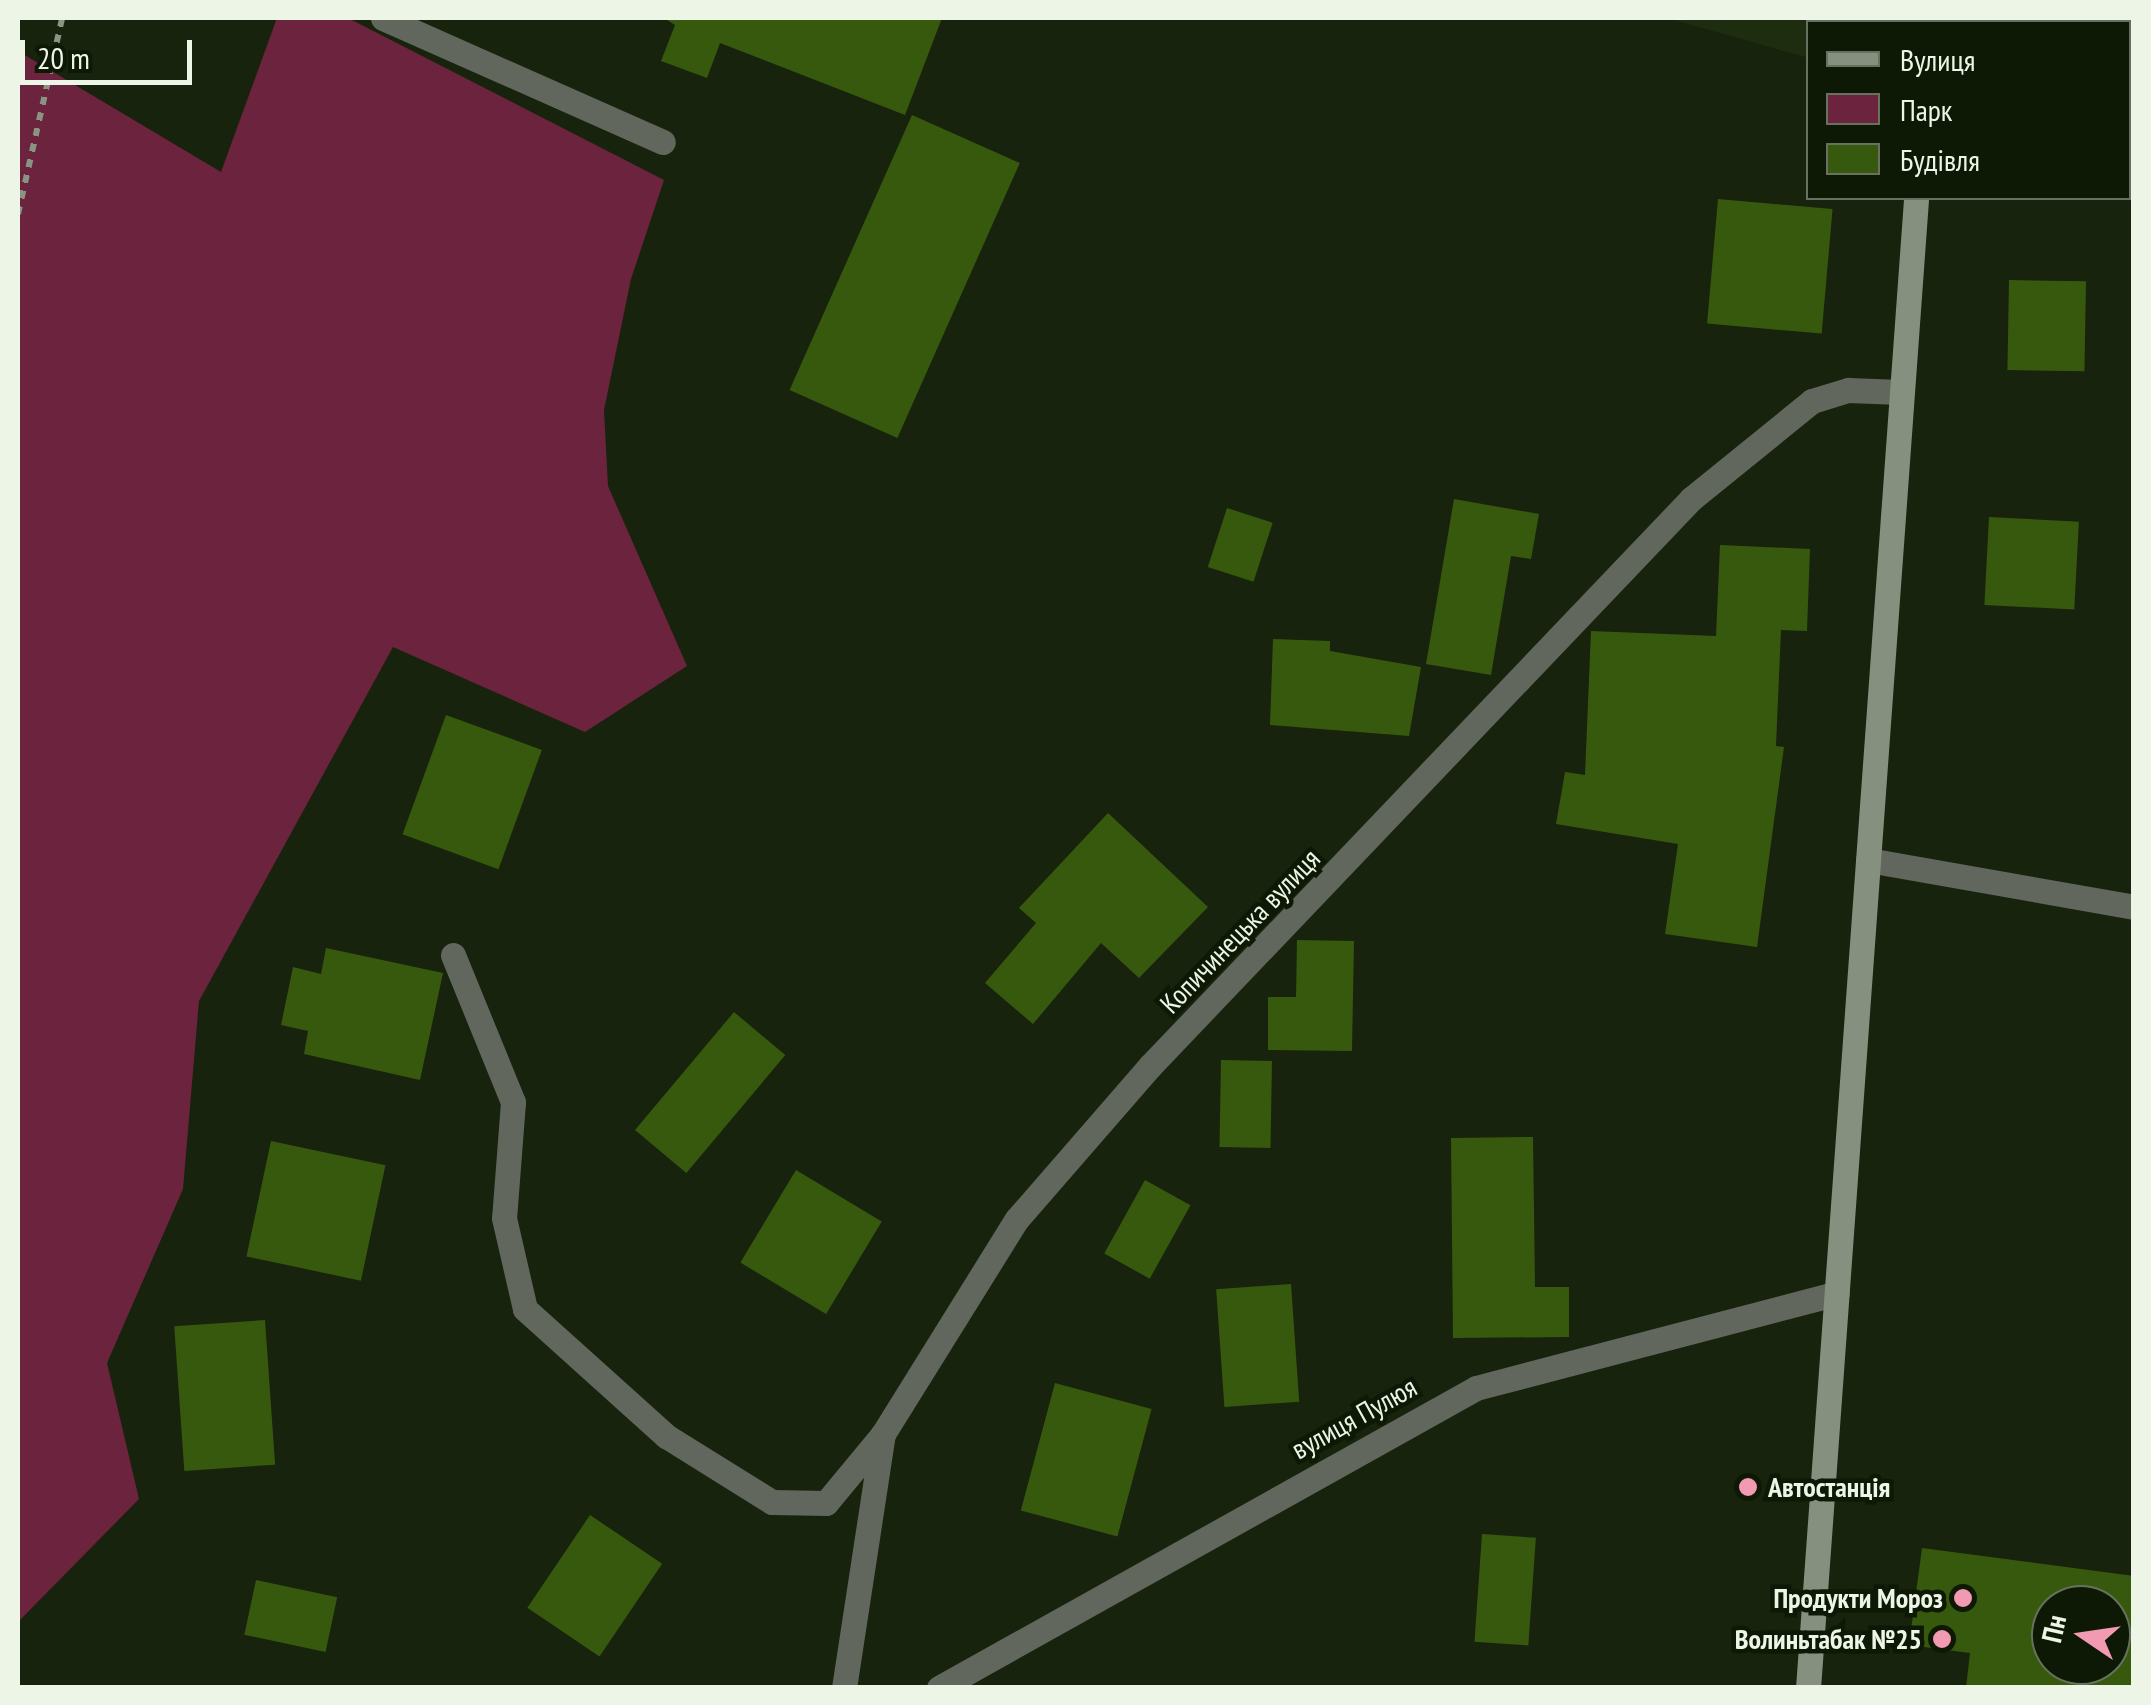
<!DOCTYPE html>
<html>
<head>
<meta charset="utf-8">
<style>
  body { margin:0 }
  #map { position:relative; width:2151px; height:1705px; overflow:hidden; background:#17230d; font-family:"PT Sans Narrow",sans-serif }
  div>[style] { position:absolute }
  .built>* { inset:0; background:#1e2c10 }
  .green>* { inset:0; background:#6c233d }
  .building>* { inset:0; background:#37590d; transform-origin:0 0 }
  .path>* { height:6px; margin-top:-3px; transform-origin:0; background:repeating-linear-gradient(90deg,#8a9482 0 8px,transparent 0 16px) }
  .service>* { height:25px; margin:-12.5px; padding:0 12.5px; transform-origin:12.5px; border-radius:12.5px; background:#61675c }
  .minor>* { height:25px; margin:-12.5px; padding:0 12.5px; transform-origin:12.5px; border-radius:12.5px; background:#61675c }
  .secondary>* { height:25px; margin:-12.5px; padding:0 12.5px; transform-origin:12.5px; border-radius:12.5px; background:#86907f }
  .dots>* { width:28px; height:28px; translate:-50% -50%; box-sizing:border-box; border:5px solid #0e1905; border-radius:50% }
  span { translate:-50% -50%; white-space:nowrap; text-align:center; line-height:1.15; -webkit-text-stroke:9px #0e1905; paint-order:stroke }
  .street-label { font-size:28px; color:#edf5e7 }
  .poi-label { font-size:28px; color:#edf5e7; font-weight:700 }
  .left { translate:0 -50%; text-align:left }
  .right { translate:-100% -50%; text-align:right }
  .frame { position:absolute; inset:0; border:20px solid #edf5e7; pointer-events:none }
  .legend { position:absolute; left:1806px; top:20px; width:325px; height:180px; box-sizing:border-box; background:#0e1905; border:2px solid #67715f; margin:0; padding:12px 18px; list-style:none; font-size:30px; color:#edf5e7 }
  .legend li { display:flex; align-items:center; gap:20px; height:50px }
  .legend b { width:50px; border:2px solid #67715f }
  .north { position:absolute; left:2031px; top:1585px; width:100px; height:100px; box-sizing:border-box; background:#0e1905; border:2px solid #67715f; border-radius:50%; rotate:283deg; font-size:28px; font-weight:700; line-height:40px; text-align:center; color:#edf5e7 }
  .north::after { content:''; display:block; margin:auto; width:35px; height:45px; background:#f19ab2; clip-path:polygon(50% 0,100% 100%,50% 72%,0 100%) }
  .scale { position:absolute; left:20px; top:40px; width:172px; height:45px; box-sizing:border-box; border:5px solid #edf5e7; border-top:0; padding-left:12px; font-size:30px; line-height:35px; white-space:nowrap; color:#edf5e7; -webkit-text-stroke:8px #0e1905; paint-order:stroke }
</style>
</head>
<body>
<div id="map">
  <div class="built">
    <i style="clip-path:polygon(1667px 18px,1883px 18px,1808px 22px,1808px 58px)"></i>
  </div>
  <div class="green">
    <i style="clip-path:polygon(277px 18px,348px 18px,664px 180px,631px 279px,604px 410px,608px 486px,687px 666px,585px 732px,393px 647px,199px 1001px,183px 1189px,107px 1363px,139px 1499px,18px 1622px,18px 51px,221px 172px)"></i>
  </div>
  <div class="building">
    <i style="clip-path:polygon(664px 18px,942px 18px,905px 115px,720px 43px,707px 78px,661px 61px,675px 25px)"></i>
    <i style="left:912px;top:115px;width:118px;height:301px;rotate:24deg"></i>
    <i style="left:1718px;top:199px;width:115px;height:125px;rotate:5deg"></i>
    <i style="left:2009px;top:280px;width:77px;height:90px;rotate:1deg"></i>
    <i style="clip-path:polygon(1454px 499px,1539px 514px,1531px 559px,1511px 556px,1491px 675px,1426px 664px)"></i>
    <i style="left:1227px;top:508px;width:48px;height:62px;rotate:18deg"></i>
    <i style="left:1989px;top:517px;width:90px;height:88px;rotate:3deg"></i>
    <i style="clip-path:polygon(1720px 545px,1810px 549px,1807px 631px,1781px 630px,1776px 746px,1784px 747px,1757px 947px,1665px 934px,1678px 844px,1556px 824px,1565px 772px,1585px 775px,1591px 631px,1716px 636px)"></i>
    <i style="clip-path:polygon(1273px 639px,1330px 641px,1330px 651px,1421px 667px,1409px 736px,1270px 725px)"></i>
    <i style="left:446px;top:715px;width:102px;height:127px;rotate:20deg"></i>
    <i style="clip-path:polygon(1108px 813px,1208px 907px,1139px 978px,1101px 943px,1033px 1024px,985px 983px,1036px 923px,1019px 908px)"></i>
    <i style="clip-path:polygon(1297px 940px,1354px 941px,1352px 1051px,1268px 1050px,1268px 997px,1296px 997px)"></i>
    <i style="clip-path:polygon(326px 948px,443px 973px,420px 1080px,304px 1054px,308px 1031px,281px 1025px,293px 967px,321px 974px)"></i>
    <i style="left:734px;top:1012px;width:67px;height:154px;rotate:40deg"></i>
    <i style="left:1221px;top:1060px;width:51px;height:87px;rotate:1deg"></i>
    <i style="clip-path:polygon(1533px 1137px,1535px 1287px,1569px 1287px,1569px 1337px,1453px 1338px,1451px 1138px)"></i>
    <i style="left:271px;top:1141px;width:117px;height:118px;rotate:12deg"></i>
    <i style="left:796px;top:1170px;width:100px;height:108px;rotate:31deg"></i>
    <i style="left:1145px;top:1180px;width:52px;height:84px;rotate:29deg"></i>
    <i style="left:1291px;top:1284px;width:118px;height:75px;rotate:86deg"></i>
    <i style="left:265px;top:1320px;width:145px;height:91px;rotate:86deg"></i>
    <i style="left:1055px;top:1383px;width:100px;height:132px;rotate:15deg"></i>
    <i style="left:590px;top:1515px;width:87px;height:112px;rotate:34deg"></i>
    <i style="left:1482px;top:1534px;width:54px;height:108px;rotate:4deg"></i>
    <i style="clip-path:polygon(evenodd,1922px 1548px,2134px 1576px,2134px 1688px,1966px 1688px,1970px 1653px,1909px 1645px,1922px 1548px,2051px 1605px,2111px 1605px,2111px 1665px,2051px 1665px,2051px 1605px)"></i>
    <i style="left:256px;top:1580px;width:83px;height:56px;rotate:12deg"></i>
  </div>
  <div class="path">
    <i style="left:18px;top:214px;width:201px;rotate:-77.3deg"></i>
  </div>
  <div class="service">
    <i style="left:383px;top:18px;width:306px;rotate:23.9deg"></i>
    <i style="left:453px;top:955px;width:159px;rotate:67.8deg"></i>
    <i style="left:513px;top:1102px;width:116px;rotate:94.4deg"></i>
    <i style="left:504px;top:1218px;width:93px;rotate:77deg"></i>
    <i style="left:525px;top:1309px;width:190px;rotate:42deg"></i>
    <i style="left:666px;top:1436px;width:125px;rotate:31.9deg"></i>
    <i style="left:772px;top:1502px;width:54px;rotate:1.1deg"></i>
    <i style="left:826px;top:1503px;width:89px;rotate:-50.4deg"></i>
  </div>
  <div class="minor">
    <i style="left:2128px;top:171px;width:6px"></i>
    <i style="left:1868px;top:860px;width:270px;rotate:10deg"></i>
    <i style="left:844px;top:1688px;width:257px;rotate:-81.3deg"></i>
    <i style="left:883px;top:1434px;width:253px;rotate:-58.1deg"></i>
    <i style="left:1017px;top:1219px;width:203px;rotate:-49deg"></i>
    <i style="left:1150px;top:1066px;width:784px;rotate:-46.34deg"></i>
    <i style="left:1691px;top:499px;width:156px;rotate:-39deg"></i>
    <i style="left:1812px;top:401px;width:38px;rotate:-17deg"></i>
    <i style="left:1848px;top:390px;width:53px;rotate:2.2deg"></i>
    <i style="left:939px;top:1688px;width:615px;rotate:-29.19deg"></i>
    <i style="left:1476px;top:1388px;width:373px;rotate:-14.7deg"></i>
  </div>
  <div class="secondary">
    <i style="left:1929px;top:22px;width:4px;rotate:-76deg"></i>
    <i style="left:1808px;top:1688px;width:1494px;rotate:-85.85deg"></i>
  </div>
  <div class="dots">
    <i style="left:1748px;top:1487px;background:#f19ab2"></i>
    <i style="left:1963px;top:1598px;background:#f19ab2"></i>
    <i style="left:1942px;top:1639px;background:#f19ab2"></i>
  </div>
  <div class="street-label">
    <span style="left:1240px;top:931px;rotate:-46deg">Копичинецька вулиця</span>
    <span style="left:1354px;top:1418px;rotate:-29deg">вулиця Пулюя</span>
  </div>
  <div class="poi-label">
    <span class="left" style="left:1768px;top:1487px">Автостанція</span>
    <span class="right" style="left:1943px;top:1598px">Продукти Мороз</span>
    <span class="right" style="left:1922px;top:1639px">Волиньтабак №25</span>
  </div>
  <div class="frame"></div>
  <ul class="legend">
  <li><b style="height:12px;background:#86907f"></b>Вулиця</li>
  <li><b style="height:28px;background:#6c233d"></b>Парк</li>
  <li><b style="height:28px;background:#37590d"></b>Будівля</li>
  </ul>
  <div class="north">Пн</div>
  <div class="scale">20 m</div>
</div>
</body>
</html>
